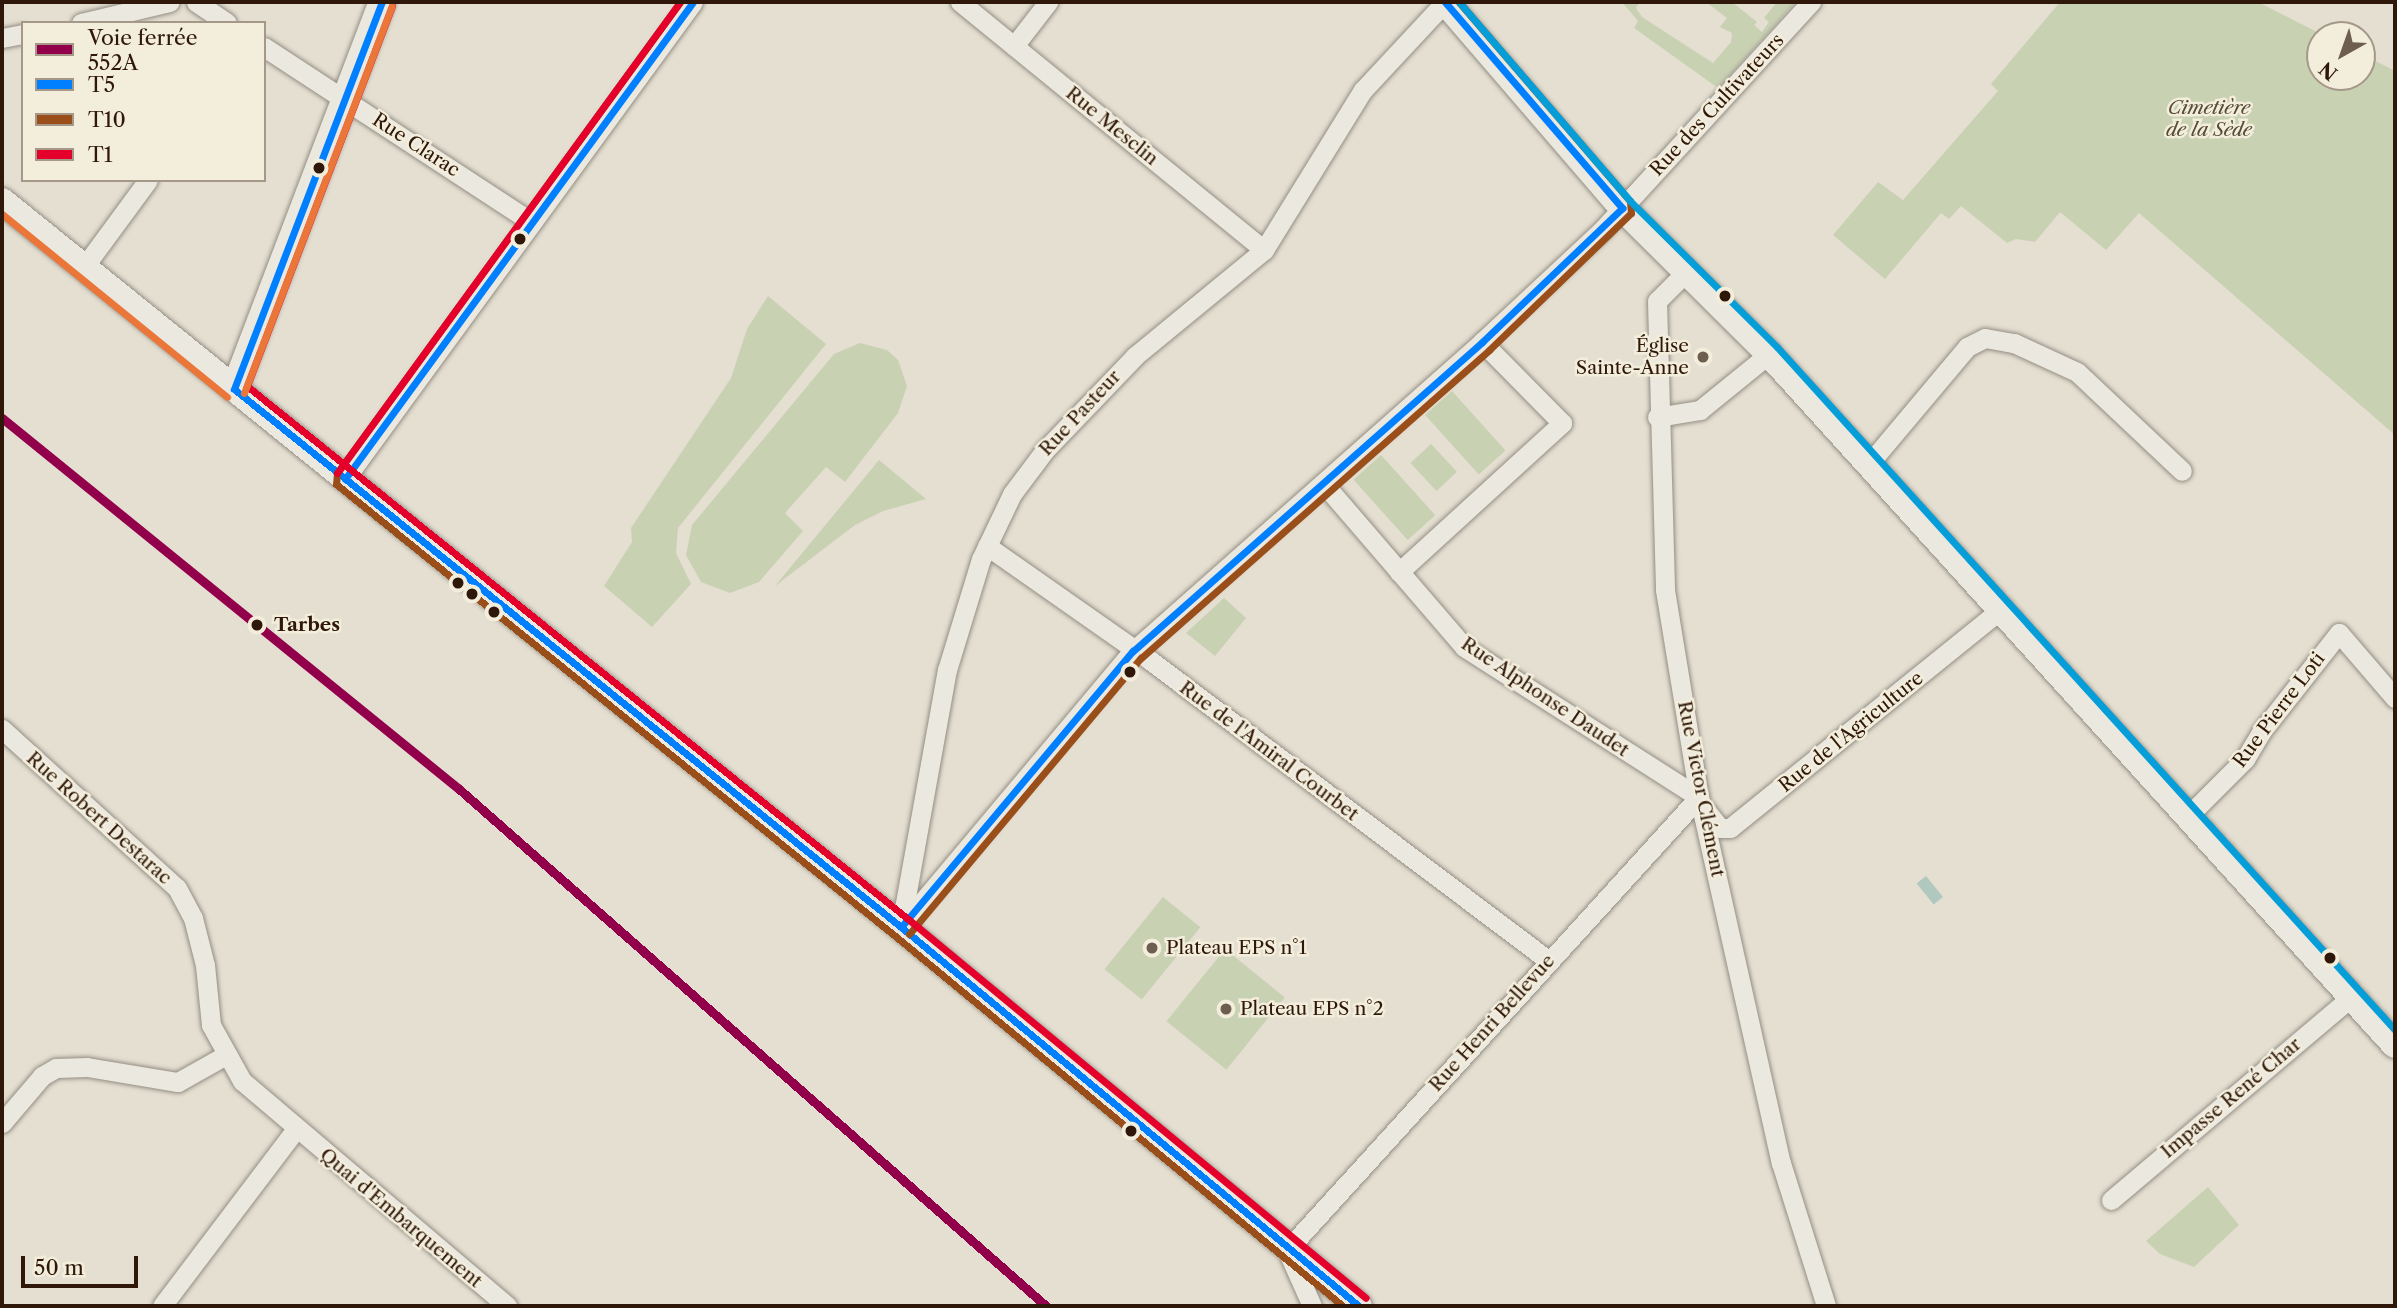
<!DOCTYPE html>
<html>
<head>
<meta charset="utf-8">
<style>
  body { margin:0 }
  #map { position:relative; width:2397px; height:1308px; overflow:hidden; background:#e4dfd1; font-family:"Libre Caslon Text",serif }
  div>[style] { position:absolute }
  .green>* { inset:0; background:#c9d1b3; transform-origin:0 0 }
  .water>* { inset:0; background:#b0c8be; transform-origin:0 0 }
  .roads { filter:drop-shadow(0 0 2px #948e84) drop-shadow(0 0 2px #948e84) }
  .street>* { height:19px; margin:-9.5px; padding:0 9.5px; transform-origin:9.5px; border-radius:9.5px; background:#ebe8e0 }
  .secondary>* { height:26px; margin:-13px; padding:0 13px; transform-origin:13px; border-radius:13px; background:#ebe8e0 }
  .bus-1>* { height:7px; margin:-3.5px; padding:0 3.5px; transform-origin:3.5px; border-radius:3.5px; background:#0080ff }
  .bus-2>* { height:7px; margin:-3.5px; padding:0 3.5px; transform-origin:3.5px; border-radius:3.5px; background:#9a4e19 }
  .bus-3>* { height:7px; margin:-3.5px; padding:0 3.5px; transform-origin:3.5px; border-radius:3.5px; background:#e4002b }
  .bus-4>* { height:7px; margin:-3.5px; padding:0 3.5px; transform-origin:3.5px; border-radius:3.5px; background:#059ed8 }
  .bus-5>* { height:7px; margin:-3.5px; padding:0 3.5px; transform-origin:3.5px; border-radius:3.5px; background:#ea763a }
  .rail-1>* { height:9px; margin:-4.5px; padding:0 4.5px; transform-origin:4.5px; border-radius:4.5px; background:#92004c }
  .dots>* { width:19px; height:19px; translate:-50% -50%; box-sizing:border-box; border:4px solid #f3eddc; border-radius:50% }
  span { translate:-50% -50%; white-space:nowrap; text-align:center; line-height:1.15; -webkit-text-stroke:5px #f3eddc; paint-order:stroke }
  .street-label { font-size:19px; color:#2f1809 }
  .park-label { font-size:19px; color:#574c34; font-style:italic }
  .poi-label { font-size:19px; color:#2f1809 }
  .right { translate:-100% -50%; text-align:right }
  .left { translate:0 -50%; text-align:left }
  .stop-label { font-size:19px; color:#2f1809; font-weight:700 }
  .frame { position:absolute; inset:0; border:4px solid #2f1809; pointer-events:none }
  .legend { position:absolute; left:21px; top:21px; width:245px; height:161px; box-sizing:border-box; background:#f3eddc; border:2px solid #a59888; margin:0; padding:9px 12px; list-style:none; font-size:21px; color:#2f1809 }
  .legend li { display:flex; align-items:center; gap:14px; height:35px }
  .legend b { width:35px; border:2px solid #a59888 }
  .north { position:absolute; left:2306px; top:21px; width:70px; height:70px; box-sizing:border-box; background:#f3eddc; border:2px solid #a59888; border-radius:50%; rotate:220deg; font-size:19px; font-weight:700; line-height:28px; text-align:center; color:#2f1809 }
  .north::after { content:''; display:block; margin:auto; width:24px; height:32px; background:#6e5e4f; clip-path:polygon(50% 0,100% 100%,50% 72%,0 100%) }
  .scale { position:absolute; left:21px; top:1256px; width:117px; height:32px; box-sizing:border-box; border:4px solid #2f1809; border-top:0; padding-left:9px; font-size:21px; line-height:24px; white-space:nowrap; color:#2f1809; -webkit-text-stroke:5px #f3eddc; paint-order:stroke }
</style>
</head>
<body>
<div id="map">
  <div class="green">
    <i style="clip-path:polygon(1622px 2px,1639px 3px,1636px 8px,1642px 17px,1713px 63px,1731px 42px,1732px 33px,1720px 27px,1727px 18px,1706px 2px,1732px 2px,1757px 22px,1754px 25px,1762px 32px,1769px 22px,1764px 18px,1777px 2px,1796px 2px,1718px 88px,1634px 28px,1638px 21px)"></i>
    <i style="clip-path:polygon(2060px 2px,2258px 2px,2323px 35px,2320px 77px,2362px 77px,2362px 54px,2395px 71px,2395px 435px,2139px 213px,2106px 250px,2060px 212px,2035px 242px,2016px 239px,2007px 243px,1961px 206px,1949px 219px,1941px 213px,1885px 279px,1833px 235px,1878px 182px,1903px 200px,1998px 91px,1991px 84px)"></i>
    <i style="clip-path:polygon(768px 296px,826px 344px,678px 528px,676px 553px,691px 584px,652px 627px,604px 586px,632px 542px,631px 528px,731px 378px,747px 329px)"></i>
    <i style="clip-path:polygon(860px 343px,887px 350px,898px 360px,907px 386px,898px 413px,845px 482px,826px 467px,785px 513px,803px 531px,759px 582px,730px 593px,701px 582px,686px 555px,692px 525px,834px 354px)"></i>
    <i style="left:1452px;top:391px;width:80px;height:36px;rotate:48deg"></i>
    <i style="left:1431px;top:444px;width:38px;height:28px;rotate:47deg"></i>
    <i style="left:1381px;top:455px;width:81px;height:37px;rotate:48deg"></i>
    <i style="clip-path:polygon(879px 460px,926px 499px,883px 511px,855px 525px,775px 586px)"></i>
    <i style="clip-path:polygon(1224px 598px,1246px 618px,1215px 656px,1186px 633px)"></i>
    <i style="left:1163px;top:897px;width:48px;height:93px;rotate:39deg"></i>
    <i style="left:1225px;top:949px;width:77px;height:93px;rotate:39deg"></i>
    <i style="clip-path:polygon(2208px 1187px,2239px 1225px,2194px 1267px,2160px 1254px,2146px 1241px)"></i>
  </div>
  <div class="water">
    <i style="left:1926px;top:876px;width:27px;height:12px;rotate:51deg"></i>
  </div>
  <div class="roads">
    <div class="street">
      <i style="left:196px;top:2px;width:37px;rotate:34deg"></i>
      <i style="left:960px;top:2px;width:392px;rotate:39.2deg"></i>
      <i style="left:81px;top:23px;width:91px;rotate:-13.3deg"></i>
      <i style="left:2px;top:38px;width:21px;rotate:-11deg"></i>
      <i style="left:1014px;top:46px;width:56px;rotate:-52.3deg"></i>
      <i style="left:264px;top:47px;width:319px;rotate:33.2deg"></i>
      <i style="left:84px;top:267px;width:108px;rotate:-53.7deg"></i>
      <i style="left:1687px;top:271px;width:42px;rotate:135deg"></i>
      <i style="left:1657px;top:301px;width:289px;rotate:88.4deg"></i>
      <i style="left:1665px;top:590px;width:210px;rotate:80.7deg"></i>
      <i style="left:1699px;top:797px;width:375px;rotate:77.4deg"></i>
      <i style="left:1781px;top:1163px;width:150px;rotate:72.5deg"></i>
      <i style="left:1657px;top:417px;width:44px;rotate:-9.2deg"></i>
      <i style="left:1700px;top:410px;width:89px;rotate:-39.1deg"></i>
      <i style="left:1868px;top:465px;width:154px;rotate:-50deg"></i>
      <i style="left:1967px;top:347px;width:20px;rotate:-27deg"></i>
      <i style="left:1985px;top:338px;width:29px;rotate:10deg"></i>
      <i style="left:2014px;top:343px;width:69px;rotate:24.7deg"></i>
      <i style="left:2077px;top:372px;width:144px;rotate:43.3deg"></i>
      <i style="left:345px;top:479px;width:590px;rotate:-53.89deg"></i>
      <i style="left:1324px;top:484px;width:215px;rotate:49.3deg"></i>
      <i style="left:1464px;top:647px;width:279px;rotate:32.6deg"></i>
      <i style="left:987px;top:546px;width:200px;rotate:35deg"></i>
      <i style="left:1151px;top:661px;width:497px;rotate:37deg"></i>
      <i style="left:1399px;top:572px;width:221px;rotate:-42.4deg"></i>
      <i style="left:1562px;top:423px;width:114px;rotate:-134.6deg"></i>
      <i style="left:2px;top:729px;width:236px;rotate:42.3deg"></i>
      <i style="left:177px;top:888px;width:34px;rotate:62deg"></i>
      <i style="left:193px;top:918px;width:49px;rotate:75.7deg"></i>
      <i style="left:205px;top:965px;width:60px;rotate:84.3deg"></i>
      <i style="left:211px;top:1025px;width:64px;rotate:61deg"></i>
      <i style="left:242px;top:1081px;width:348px;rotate:40.3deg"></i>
      <i style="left:1705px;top:809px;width:24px;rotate:52deg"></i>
      <i style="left:1720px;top:828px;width:10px"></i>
      <i style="left:1730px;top:828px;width:348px;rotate:-38.9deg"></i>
      <i style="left:2188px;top:816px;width:81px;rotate:-45deg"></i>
      <i style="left:2245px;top:759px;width:31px;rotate:-59deg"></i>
      <i style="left:2261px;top:732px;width:126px;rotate:-51.8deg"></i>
      <i style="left:2339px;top:633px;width:86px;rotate:49.3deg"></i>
      <i style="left:901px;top:925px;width:259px;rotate:-79.8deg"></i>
      <i style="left:947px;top:670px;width:116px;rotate:-73deg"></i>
      <i style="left:981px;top:559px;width:72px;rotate:-64.5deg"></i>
      <i style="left:1012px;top:494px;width:55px;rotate:-53.1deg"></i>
      <i style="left:1045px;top:450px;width:130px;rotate:-46.2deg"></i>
      <i style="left:1135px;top:356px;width:167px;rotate:-39.4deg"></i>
      <i style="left:1264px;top:250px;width:188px;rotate:-58.3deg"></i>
      <i style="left:1363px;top:90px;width:120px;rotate:-47deg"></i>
      <i style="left:901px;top:927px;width:361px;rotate:-50deg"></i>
      <i style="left:1133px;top:651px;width:466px;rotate:-41.5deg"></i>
      <i style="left:1482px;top:342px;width:166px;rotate:-43deg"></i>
      <i style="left:1603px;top:229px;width:308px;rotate:-47.5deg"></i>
      <i style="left:2px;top:1123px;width:62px;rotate:-49.6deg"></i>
      <i style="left:42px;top:1076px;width:16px;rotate:-30deg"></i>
      <i style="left:56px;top:1068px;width:31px;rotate:-2deg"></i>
      <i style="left:87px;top:1067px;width:92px;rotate:9.4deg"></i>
      <i style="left:178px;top:1082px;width:53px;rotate:-29.5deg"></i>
      <i style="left:2111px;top:1200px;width:314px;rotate:-40.2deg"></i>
      <i style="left:162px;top:1306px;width:221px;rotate:-52.9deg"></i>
      <i style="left:1312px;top:1306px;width:61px;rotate:-114.1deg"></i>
      <i style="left:1287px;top:1250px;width:612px;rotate:-47.71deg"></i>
    </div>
    <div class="secondary">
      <i style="left:1445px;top:2px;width:272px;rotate:49.3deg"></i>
      <i style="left:1622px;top:208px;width:207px;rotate:44.8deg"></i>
      <i style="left:1769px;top:354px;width:932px;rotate:47.83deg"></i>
      <i style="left:2px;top:201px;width:1156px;rotate:38.92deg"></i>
      <i style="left:901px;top:927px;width:594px;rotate:39.61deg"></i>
      <i style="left:234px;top:389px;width:414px;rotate:-69.1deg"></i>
    </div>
  </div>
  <div class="bus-1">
    <i style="left:1445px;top:2px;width:272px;rotate:49.3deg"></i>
    <i style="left:234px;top:389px;width:857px;rotate:38.89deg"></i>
    <i style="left:901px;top:927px;width:594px;rotate:39.61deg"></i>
    <i style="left:234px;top:389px;width:414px;rotate:-69.1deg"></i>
    <i style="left:345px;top:479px;width:590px;rotate:-53.89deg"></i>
    <i style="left:901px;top:927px;width:361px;rotate:-50deg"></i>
    <i style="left:1133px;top:651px;width:466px;rotate:-41.5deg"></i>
    <i style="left:1482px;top:342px;width:194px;rotate:-43.7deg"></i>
  </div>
  <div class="bus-2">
    <i style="left:680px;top:2px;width:583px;rotate:126.06deg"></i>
    <i style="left:337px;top:473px;width:11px;rotate:95deg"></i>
    <i style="left:336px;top:484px;width:717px;rotate:38.95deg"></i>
    <i style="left:894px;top:935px;width:582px;rotate:39.57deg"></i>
    <i style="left:909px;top:934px;width:361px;rotate:-50deg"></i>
    <i style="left:1141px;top:658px;width:465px;rotate:-41.5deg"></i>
    <i style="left:1489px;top:350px;width:197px;rotate:-44deg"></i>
    <i style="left:1631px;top:213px;width:12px;rotate:-95deg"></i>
    <i style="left:1630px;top:201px;width:262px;rotate:-130.7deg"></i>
  </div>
  <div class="bus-3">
    <i style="left:392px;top:6px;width:407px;rotate:110.9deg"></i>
    <i style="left:247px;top:386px;width:849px;rotate:38.88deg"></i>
    <i style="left:908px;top:919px;width:594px;rotate:39.61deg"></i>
    <i style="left:337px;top:473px;width:583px;rotate:-53.94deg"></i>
  </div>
  <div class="bus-4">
    <i style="left:1459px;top:2px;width:262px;rotate:49.3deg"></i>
    <i style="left:1630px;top:201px;width:207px;rotate:44.8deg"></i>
    <i style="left:1777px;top:347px;width:921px;rotate:47.86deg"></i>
  </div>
  <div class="bus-5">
    <i style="left:2px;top:214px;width:290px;rotate:39.1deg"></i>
    <i style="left:244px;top:393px;width:414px;rotate:-69.1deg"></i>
  </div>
  <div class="rail-1">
    <i style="left:2px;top:418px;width:589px;rotate:39.07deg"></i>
    <i style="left:459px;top:789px;width:782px;rotate:41.37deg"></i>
  </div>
  <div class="dots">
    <i style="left:319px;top:168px;background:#2f1809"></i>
    <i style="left:520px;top:239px;background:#2f1809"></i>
    <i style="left:1725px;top:296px;background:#2f1809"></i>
    <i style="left:1703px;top:357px;background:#6e5e4f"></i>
    <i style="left:458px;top:583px;background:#2f1809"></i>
    <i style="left:472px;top:594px;background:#2f1809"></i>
    <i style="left:494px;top:612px;background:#2f1809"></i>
    <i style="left:257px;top:625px;background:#2f1809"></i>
    <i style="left:1130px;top:672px;background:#2f1809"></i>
    <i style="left:1152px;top:948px;background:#6e5e4f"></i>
    <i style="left:2330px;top:958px;background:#2f1809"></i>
    <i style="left:1226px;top:1009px;background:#6e5e4f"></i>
    <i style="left:1131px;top:1131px;background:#2f1809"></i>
  </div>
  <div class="street-label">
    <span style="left:1717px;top:105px;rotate:-47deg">Rue des Cultivateurs</span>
    <span style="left:1112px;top:126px;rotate:39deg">Rue Mesclin</span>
    <span style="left:416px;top:145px;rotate:33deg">Rue Clarac</span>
    <span style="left:1080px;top:413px;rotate:-47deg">Rue Pasteur</span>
    <span style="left:1545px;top:697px;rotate:34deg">Rue Alphonse Daudet</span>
    <span style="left:2279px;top:710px;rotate:-53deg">Rue Pierre Loti</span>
    <span style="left:1851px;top:732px;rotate:-39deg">Rue de l'Agriculture</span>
    <span style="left:1269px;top:751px;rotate:37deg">Rue de l'Amiral Courbet</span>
    <span style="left:1701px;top:789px;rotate:79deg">Rue Victor Clément</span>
    <span style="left:99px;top:818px;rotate:42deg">Rue Robert Destarac</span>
    <span style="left:1492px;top:1023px;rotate:-48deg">Rue Henri Bellevue</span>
    <span style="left:2231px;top:1098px;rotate:-40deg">Impasse René Char</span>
    <span style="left:401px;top:1218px;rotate:40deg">Quai d'Embarquement</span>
  </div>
  <div class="park-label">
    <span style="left:2209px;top:119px">Cimetière<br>de la Sède</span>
  </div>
  <div class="poi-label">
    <span class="right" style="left:1689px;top:357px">Église<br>Sainte-Anne</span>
    <span class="left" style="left:1166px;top:948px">Plateau EPS n°1</span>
    <span class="left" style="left:1240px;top:1009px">Plateau EPS n°2</span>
  </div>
  <div class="stop-label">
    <span class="left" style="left:274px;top:625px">Tarbes</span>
  </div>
  <div class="frame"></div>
  <ul class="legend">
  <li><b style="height:9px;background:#92004c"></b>Voie ferrée 552A</li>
  <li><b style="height:9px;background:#0080ff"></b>T5</li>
  <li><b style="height:9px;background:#9a4e19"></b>T10</li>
  <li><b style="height:9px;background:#e4002b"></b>T1</li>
  </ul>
  <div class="north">N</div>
  <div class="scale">50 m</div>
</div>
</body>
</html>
